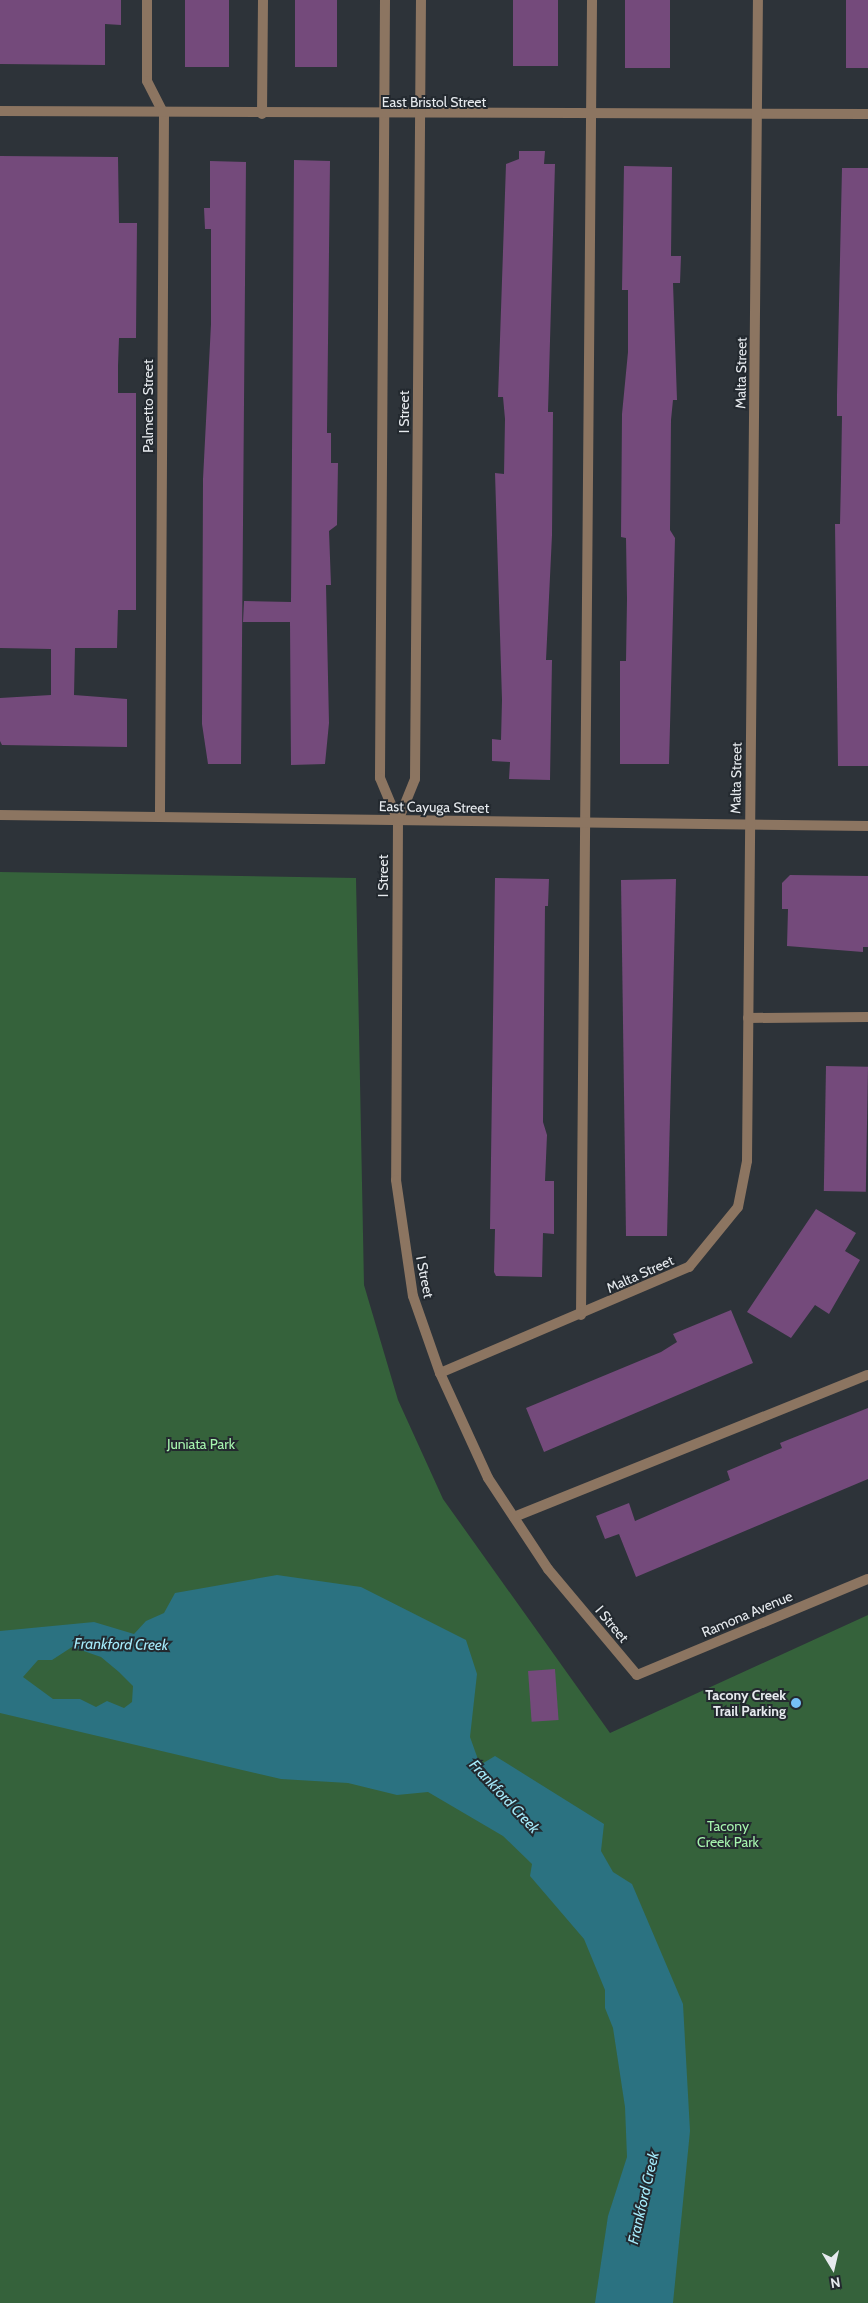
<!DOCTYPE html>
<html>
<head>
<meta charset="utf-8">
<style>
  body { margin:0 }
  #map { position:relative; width:868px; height:2303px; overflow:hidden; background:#2d3339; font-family:Cabin,sans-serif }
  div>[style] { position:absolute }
  .green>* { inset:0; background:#35623b }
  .water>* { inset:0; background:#2b7281 }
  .building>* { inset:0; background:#744a7b; transform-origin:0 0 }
  .lane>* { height:10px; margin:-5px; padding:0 5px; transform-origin:5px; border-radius:5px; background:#8c7561 }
  .street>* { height:10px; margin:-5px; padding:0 5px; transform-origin:5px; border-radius:5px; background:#8c7561 }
  .dots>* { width:14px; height:14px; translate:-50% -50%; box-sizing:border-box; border:2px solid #23292f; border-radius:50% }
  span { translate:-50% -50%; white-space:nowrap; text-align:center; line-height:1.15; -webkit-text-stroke:4px #23292f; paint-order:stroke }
  .street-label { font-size:14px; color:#e6eaee }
  .park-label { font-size:14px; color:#a6f4ae }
  .poi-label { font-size:14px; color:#e6eaee; font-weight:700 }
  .right { translate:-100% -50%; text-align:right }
  .water-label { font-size:15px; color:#a5ebfb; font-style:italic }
  .north { position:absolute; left:808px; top:2243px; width:50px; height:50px; -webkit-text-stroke:4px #23292f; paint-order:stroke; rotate:171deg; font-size:14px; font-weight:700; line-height:20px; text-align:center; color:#e6eaee }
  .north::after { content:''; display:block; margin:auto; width:18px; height:22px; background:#e6eaee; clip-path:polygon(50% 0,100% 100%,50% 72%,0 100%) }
</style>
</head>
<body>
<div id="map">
  <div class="green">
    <i style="clip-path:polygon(0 872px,356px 878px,364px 1285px,398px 1400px,443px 1499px,610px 1733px,868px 1615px,868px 2303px,0 2303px)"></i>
  </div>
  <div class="water">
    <i style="clip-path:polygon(evenodd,277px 1575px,361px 1587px,466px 1640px,477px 1674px,470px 1737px,480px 1765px,495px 1756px,604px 1824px,601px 1851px,613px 1872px,632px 1884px,683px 2004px,690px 2131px,673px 2303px,595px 2303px,608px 2216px,627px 2157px,625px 2107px,613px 2028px,605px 2008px,605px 1990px,584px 1939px,530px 1876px,532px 1864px,503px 1836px,428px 1792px,397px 1795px,348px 1783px,281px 1779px,0 1713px,0 1631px,94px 1622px,134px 1634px,146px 1621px,164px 1613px,175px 1593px,277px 1575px,72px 1647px,101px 1657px,119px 1672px,133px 1686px,132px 1702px,124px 1708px,107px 1701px,96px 1707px,80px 1699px,53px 1699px,23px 1677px,38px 1660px,52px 1660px,72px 1647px)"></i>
  </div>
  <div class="building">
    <i style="clip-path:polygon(0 0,121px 0,121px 25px,105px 24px,105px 65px,0 64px)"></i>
    <i style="left:185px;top:0;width:44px;height:67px"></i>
    <i style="left:295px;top:0;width:42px;height:67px"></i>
    <i style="left:513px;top:0;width:45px;height:66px"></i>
    <i style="left:625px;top:0;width:45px;height:68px"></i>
    <i style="left:846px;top:0;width:22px;height:68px"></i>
    <i style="clip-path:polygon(519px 151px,545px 151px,544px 164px,555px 164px,548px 412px,553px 412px,552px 535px,546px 660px,552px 660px,550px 780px,509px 779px,510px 762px,492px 761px,492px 739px,501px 740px,502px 700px,495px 473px,504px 474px,505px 419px,503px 397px,498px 397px,506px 164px,519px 159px)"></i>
    <i style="clip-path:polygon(0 156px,118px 157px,119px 223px,137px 223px,136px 338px,119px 338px,118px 366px,118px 393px,136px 393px,136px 610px,118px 610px,117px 648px,75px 648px,74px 695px,127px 699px,127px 747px,2px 745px,0 741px,0 698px,51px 695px,51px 649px,0 648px)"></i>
    <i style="clip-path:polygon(294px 160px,330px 161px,327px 433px,331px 433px,331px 463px,338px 463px,337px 525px,329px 531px,331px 585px,326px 585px,329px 723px,325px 764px,291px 765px,290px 622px,243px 622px,244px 601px,291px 602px)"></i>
    <i style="clip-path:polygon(210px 161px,246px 162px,241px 764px,208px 764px,202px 724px,203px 479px,211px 324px,211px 229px,205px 229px,204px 208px,210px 208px)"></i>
    <i style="clip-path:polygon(624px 166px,672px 167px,671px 256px,681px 256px,680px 283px,673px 283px,677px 400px,673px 400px,671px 420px,670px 530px,675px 538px,669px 764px,620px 764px,620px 661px,626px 661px,627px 599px,626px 538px,621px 537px,622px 414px,628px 352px,628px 290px,622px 290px)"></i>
    <i style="clip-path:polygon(842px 168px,868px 168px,868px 766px,838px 766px,835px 524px,840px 524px,841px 478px,842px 416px,837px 416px,837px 395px)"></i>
    <i style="clip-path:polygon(790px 875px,868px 876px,868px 947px,863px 947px,863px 952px,787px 946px,788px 909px,782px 909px,782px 883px)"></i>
    <i style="clip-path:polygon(495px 878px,549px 879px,548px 906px,545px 906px,543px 1122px,547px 1135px,545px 1181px,554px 1181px,554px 1234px,543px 1233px,542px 1277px,496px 1276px,494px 1272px,495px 1229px,490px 1229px)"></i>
    <i style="clip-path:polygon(676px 879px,667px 1236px,626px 1236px,621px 880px)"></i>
    <i style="left:826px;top:1066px;width:42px;height:125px;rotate:1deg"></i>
    <i style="clip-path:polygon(816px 1209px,856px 1233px,845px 1251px,860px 1260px,829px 1314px,815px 1305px,791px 1338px,747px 1312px)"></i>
    <i style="clip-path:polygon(731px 1310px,753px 1363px,544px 1452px,526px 1408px,661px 1352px,677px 1342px,673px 1334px)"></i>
    <i style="clip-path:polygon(868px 1408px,868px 1479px,636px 1577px,619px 1534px,605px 1539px,596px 1516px,629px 1503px,635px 1521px,730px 1480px,727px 1471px,782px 1448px,780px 1443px)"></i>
    <i style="left:555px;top:1669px;width:51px;height:27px;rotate:86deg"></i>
  </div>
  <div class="lane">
    <i style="left:262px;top:114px;width:114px;rotate:-89.5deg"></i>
    <i style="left:748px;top:1018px;width:120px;rotate:-0.5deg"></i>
    <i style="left:581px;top:1315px;width:1315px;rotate:-89.52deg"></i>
    <i style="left:514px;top:1517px;width:381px;rotate:-21.9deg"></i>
  </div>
  <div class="street">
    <i style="left:147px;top:0;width:81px;rotate:90deg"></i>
    <i style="left:147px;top:81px;width:37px;rotate:63deg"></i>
    <i style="left:164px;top:114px;width:702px;rotate:90.33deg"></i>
    <i style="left:385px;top:0;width:778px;rotate:90.37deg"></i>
    <i style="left:380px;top:778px;width:47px;rotate:67.3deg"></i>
    <i style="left:398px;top:821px;width:359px;rotate:90.3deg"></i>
    <i style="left:396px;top:1180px;width:117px;rotate:81.7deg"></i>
    <i style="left:413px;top:1296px;width:82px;rotate:70.7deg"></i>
    <i style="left:440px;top:1373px;width:115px;rotate:65.4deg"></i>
    <i style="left:488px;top:1478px;width:109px;rotate:56.6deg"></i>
    <i style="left:548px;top:1569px;width:138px;rotate:50deg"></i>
    <i style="left:637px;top:1675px;width:250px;rotate:-22.6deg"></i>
    <i style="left:0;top:111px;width:868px;rotate:0.2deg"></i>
    <i style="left:0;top:815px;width:868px;rotate:0.73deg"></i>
    <i style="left:398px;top:821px;width:45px;rotate:-68deg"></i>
    <i style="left:415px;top:779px;width:779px;rotate:-89.56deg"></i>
    <i style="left:440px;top:1373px;width:271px;rotate:-23.1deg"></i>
    <i style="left:689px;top:1267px;width:77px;rotate:-50.8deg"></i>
    <i style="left:738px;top:1207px;width:47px;rotate:-78.9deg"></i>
    <i style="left:747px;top:1161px;width:1161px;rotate:-89.46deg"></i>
  </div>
  <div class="dots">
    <i style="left:796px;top:1703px;background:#75c0f6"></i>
  </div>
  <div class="street-label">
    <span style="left:434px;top:102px">East Bristol Street</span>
    <span style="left:741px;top:373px;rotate:-89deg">Malta Street</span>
    <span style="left:148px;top:406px;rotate:-90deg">Palmetto Street</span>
    <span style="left:404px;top:412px;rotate:-90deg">I Street</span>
    <span style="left:736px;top:778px;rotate:-89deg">Malta Street</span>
    <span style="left:434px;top:807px;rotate:1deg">East Cayuga Street</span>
    <span style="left:383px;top:876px;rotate:-90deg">I Street</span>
    <span style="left:640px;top:1274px;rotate:-24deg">Malta Street</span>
    <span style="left:425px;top:1277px;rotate:79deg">I Street</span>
    <span style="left:747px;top:1614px;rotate:-23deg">Ramona Avenue</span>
    <span style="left:612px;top:1624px;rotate:50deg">I Street</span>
  </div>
  <div class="park-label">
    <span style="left:201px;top:1444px">Juniata Park</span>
    <span style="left:728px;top:1834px">Tacony<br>Creek Park</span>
  </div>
  <div class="poi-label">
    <span class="right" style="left:786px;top:1703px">Tacony Creek<br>Trail Parking</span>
  </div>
  <div class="water-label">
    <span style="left:121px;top:1645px;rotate:1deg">Frankford Creek</span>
    <span style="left:504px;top:1797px;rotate:47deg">Frankford Creek</span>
    <span style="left:644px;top:2198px;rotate:-77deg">Frankford Creek</span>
  </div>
  <div class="north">N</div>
</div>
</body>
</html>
